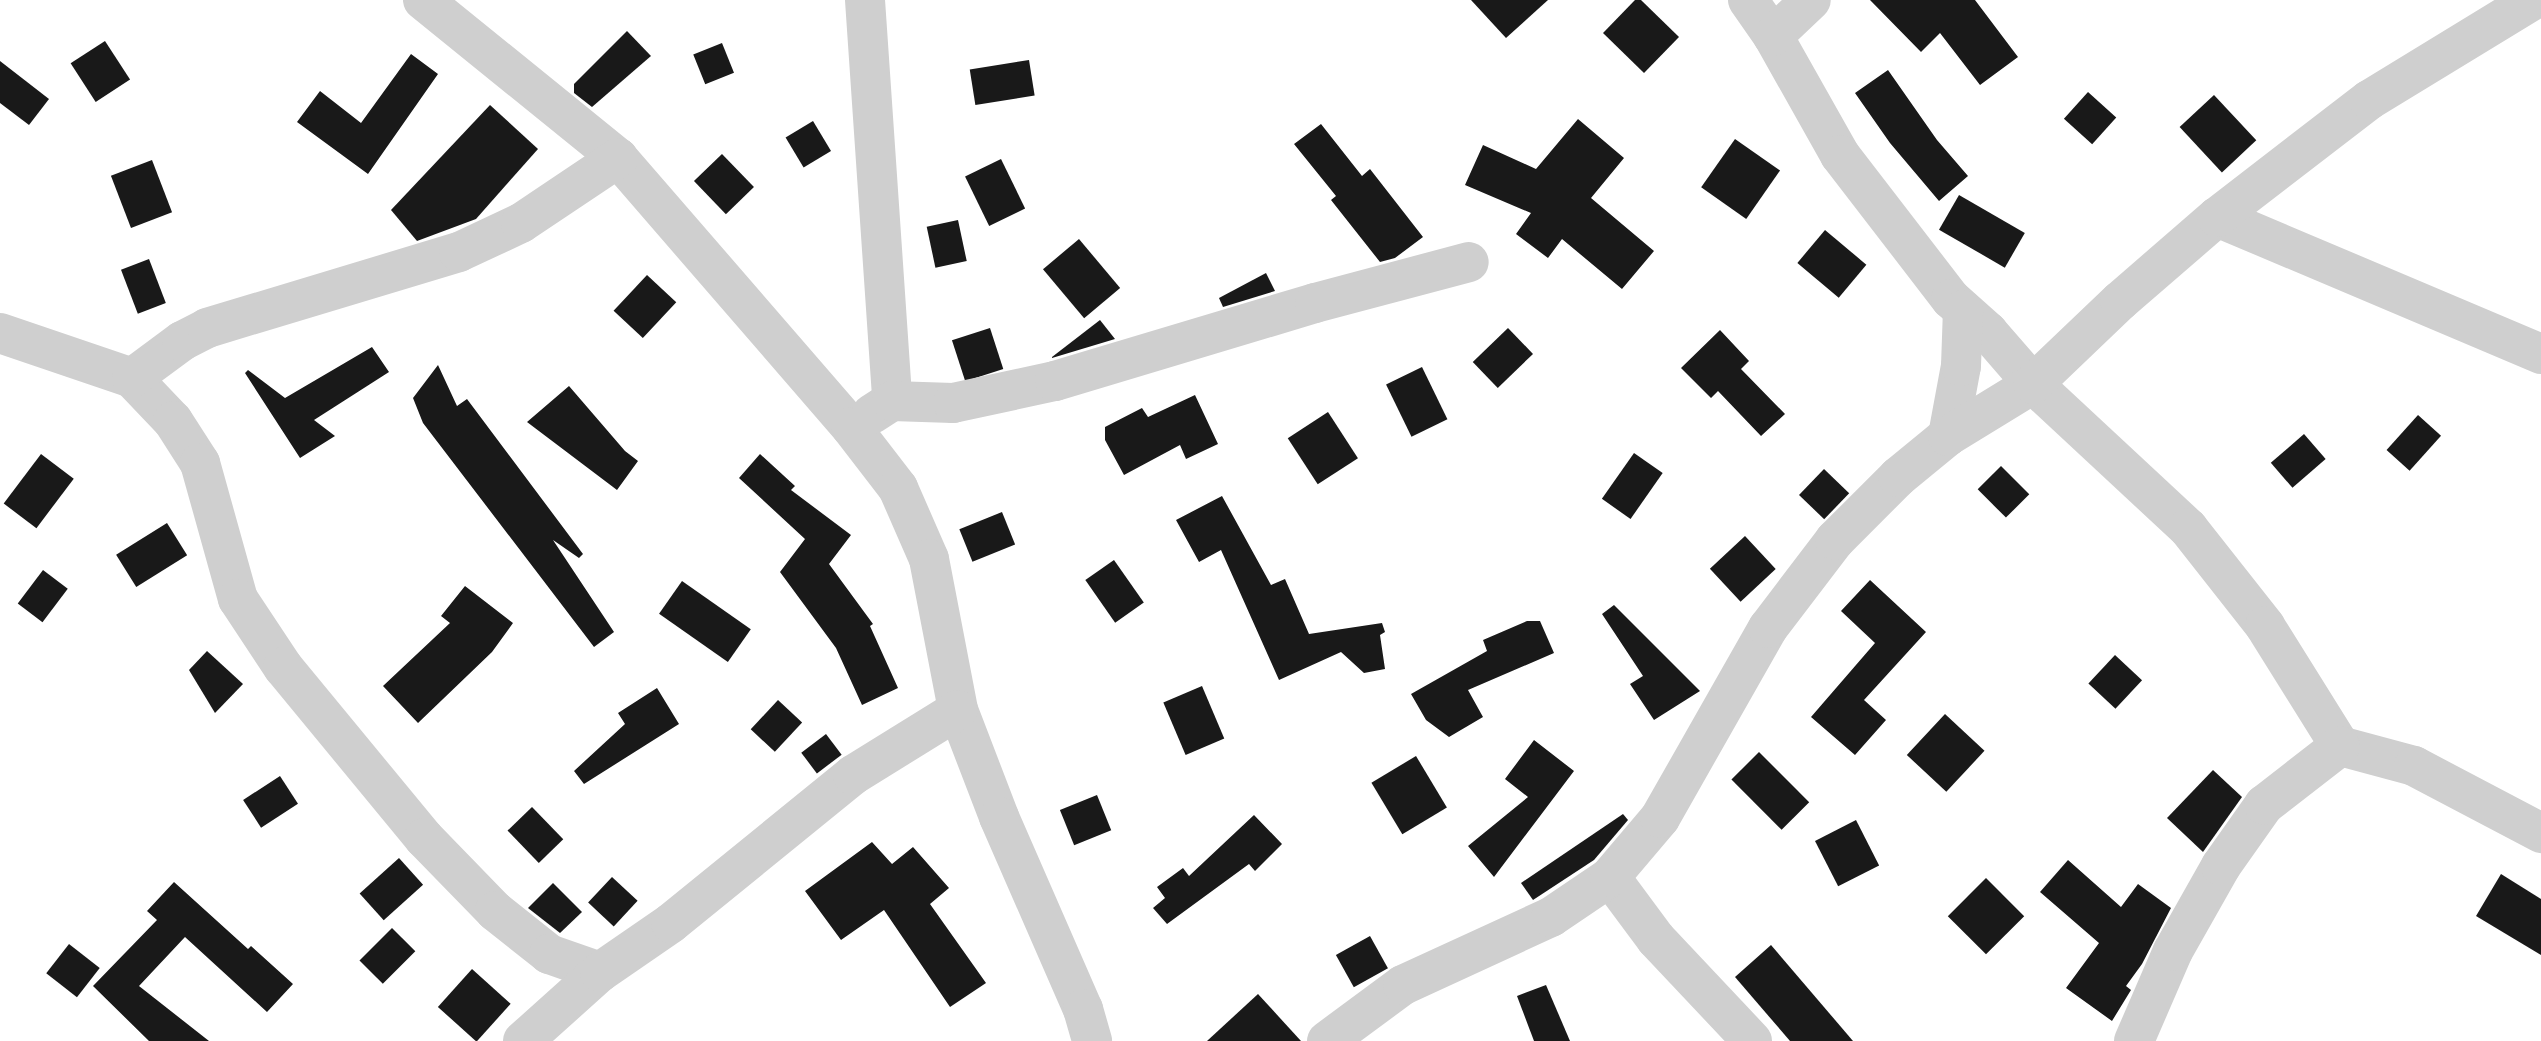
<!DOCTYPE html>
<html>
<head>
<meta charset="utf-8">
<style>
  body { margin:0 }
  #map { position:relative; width:2541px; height:1041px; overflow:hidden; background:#fff; font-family:"Golos Text",sans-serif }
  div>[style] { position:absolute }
  .building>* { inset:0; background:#191919; transform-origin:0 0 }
  .minor>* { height:40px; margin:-20px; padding:0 20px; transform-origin:20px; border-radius:20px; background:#cfcfcf }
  span { translate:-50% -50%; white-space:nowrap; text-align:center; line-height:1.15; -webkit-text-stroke:8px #fff; paint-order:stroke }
</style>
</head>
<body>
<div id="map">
  <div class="building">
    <i style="clip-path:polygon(1471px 0,1548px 0,1506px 38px)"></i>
    <i style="clip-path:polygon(1635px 0,1641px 0,1679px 37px,1644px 73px,1603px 33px)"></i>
    <i style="clip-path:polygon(1870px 0,1975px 0,2018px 57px,1980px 85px,1940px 33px,1921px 52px)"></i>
    <i style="clip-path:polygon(627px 31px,651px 56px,592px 107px,574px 93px,574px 84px)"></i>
    <i style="left:105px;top:41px;width:46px;height:41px;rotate:57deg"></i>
    <i style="left:722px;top:43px;width:32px;height:31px;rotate:68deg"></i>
    <i style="clip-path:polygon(411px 54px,438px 74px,368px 174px,297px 122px,320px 91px,361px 123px)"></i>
    <i style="left:1029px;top:60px;width:36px;height:60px;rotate:81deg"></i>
    <i style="clip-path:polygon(0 61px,49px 99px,29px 125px,0 103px)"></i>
    <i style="clip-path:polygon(1888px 70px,1937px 140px,1968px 176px,1939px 201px,1890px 143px,1855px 93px)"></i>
    <i style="left:2088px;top:92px;width:38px;height:36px;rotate:42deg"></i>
    <i style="left:2214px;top:95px;width:62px;height:47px;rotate:47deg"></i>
    <i style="clip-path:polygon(490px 105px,538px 149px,476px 219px,417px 241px,391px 210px)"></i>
    <i style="clip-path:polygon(1578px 119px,1624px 158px,1591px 198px,1654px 251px,1622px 289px,1562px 239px,1548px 258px,1516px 234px,1531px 213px,1465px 185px,1483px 145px,1536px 169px)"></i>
    <i style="left:813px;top:121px;width:35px;height:32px;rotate:59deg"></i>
    <i style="clip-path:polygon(1321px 124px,1362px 176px,1370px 169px,1423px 237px,1395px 258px,1380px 262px,1331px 200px,1336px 196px,1294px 144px)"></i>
    <i style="left:1735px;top:139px;width:55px;height:59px;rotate:35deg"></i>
    <i style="left:722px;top:154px;width:46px;height:39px;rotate:46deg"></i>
    <i style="left:1001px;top:159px;width:55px;height:40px;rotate:64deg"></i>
    <i style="left:152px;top:160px;width:56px;height:44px;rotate:69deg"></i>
    <i style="left:1959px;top:195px;width:76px;height:40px;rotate:30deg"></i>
    <i style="left:958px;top:220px;width:42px;height:32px;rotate:78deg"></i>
    <i style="left:1825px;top:230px;width:54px;height:43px;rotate:40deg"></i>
    <i style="left:1079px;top:239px;width:64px;height:47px;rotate:50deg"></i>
    <i style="left:149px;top:259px;width:47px;height:30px;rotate:69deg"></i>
    <i style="clip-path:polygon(1266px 273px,1275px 291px,1223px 307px,1219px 298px)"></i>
    <i style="left:647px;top:275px;width:40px;height:49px;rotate:43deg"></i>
    <i style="clip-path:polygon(1100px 320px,1115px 339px,1052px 358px,1052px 357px)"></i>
    <i style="left:990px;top:328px;width:43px;height:40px;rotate:72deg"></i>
    <i style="left:1508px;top:328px;width:36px;height:49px;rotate:46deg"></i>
    <i style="clip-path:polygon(1720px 330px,1749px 361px,1741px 369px,1785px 414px,1761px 436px,1718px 391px,1711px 398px,1681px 368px)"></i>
    <i style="clip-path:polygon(372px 347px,389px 372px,314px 420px,335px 436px,300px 458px,245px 373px,248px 370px,285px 398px)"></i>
    <i style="clip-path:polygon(438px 365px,457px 406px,467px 399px,583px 554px,579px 558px,553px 540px,614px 632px,594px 647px,423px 423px,413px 398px)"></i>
    <i style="left:1422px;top:367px;width:58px;height:40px;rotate:64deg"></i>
    <i style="clip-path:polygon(569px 386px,625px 451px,638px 461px,617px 490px,527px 422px)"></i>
    <i style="clip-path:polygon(1195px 395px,1218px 444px,1186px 459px,1180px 445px,1124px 475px,1105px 440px,1105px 427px,1142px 408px,1148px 417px)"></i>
    <i style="left:1328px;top:412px;width:55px;height:48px;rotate:57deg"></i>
    <i style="left:2418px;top:415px;width:31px;height:47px;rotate:42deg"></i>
    <i style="left:2304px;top:434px;width:33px;height:44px;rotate:49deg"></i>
    <i style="left:1634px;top:453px;width:35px;height:56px;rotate:35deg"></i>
    <i style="left:41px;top:454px;width:41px;height:62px;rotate:37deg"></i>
    <i style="clip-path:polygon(760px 454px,795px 486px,791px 490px,851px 535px,829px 564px,873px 624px,870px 626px,898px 688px,862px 705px,836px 648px,780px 572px,805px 539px,739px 478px)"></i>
    <i style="left:2001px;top:466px;width:40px;height:33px;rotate:45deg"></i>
    <i style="left:1824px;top:469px;width:35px;height:36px;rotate:44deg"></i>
    <i style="clip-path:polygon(1222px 496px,1271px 585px,1285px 579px,1309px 634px,1382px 623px,1385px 632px,1380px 635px,1385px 669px,1364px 673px,1341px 652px,1279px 680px,1221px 550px,1199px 562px,1176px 520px)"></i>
    <i style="left:1002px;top:512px;width:35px;height:46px;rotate:68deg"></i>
    <i style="left:167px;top:523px;width:38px;height:60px;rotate:58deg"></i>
    <i style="left:1745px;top:536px;width:45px;height:48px;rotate:47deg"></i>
    <i style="left:1114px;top:560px;width:52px;height:35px;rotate:55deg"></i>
    <i style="left:43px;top:570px;width:31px;height:42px;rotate:37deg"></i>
    <i style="clip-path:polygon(1870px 580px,1926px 632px,1864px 700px,1886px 720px,1855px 755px,1811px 717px,1875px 643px,1841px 611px)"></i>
    <i style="left:682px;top:581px;width:84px;height:40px;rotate:35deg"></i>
    <i style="clip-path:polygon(465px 586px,513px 623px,492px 652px,418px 723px,383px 686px,450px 623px,441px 616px)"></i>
    <i style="clip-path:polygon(1614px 605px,1700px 691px,1654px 720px,1630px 684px,1643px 676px,1602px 614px)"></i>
    <i style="clip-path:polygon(1527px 621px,1540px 621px,1554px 653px,1468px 690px,1483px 717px,1449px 737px,1426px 720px,1411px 694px,1487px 651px,1483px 640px)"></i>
    <i style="clip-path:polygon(207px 651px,243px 684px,215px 713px,189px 670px)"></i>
    <i style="left:2115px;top:655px;width:37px;height:39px;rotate:43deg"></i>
    <i style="left:1202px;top:686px;width:57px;height:42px;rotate:67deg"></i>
    <i style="clip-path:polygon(657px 688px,679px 724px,584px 784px,574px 771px,625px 724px,618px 713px)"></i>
    <i style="left:778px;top:700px;width:33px;height:40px;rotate:43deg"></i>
    <i style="left:1945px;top:714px;width:54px;height:56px;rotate:43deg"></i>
    <i style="left:826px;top:734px;width:26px;height:31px;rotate:53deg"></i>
    <i style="clip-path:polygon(1534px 740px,1574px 771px,1494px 877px,1468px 846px,1528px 797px,1505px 779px)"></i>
    <i style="left:1759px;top:752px;width:71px;height:39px;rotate:45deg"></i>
    <i style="left:1416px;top:756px;width:60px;height:52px;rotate:59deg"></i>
    <i style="clip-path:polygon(2213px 770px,2242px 797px,2203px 852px,2167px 818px)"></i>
    <i style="left:280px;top:776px;width:33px;height:44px;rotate:57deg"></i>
    <i style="left:1097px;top:795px;width:38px;height:40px;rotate:68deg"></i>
    <i style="left:532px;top:807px;width:45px;height:34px;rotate:46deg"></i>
    <i style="clip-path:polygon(1623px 814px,1628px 820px,1594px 860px,1533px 900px,1521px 883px)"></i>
    <i style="clip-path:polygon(1254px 815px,1282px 844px,1255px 871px,1249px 864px,1167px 924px,1153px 908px,1165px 898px,1157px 887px,1183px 868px,1189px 876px)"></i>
    <i style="left:1856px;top:820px;width:51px;height:46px;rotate:63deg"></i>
    <i style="clip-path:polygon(872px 842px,892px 864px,913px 847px,949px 888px,930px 904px,986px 983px,950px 1007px,884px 910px,841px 940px,805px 891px)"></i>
    <i style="left:399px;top:858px;width:36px;height:53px;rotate:48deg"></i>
    <i style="clip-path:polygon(2068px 860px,2121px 907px,2138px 884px,2171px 908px,2142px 964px,2126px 986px,2131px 990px,2112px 1021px,2066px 988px,2099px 943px,2040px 892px)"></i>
    <i style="clip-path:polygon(2501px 874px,2541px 899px,2541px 955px,2476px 916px)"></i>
    <i style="left:612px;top:877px;width:35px;height:35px;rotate:43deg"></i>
    <i style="left:1986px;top:878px;width:54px;height:54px;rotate:45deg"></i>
    <i style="clip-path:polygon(174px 882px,248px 949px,251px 946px,293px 984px,267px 1012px,185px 937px,139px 986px,209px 1041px,149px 1041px,93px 986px,157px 920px,147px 911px)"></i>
    <i style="clip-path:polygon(553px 883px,582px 912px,560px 933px,528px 908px)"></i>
    <i style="left:392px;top:928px;width:33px;height:46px;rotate:45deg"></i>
    <i style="left:1370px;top:936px;width:37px;height:39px;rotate:61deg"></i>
    <i style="left:69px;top:944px;width:39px;height:37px;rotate:38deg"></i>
    <i style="clip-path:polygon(1771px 945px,1853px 1041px,1790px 1041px,1735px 977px)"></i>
    <i style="left:472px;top:969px;width:52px;height:51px;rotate:42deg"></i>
    <i style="clip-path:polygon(1546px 985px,1570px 1041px,1534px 1041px,1517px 996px)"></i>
    <i style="clip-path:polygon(1258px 994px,1301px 1041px,1207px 1041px)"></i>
  </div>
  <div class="minor">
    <i style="left:423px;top:0;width:251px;rotate:39deg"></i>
    <i style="left:618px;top:158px;width:356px;rotate:49.1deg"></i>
    <i style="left:851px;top:427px;width:77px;rotate:52.4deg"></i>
    <i style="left:898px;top:488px;width:77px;rotate:66.4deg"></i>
    <i style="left:929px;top:559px;width:154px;rotate:79.1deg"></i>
    <i style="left:958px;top:710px;width:115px;rotate:69deg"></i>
    <i style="left:999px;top:817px;width:210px;rotate:66.4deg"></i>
    <i style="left:1083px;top:1009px;width:33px;rotate:74deg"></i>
    <i style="left:865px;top:0;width:402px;rotate:86.1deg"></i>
    <i style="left:892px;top:401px;width:24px;rotate:147deg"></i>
    <i style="left:1748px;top:0;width:44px;rotate:55.2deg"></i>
    <i style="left:1773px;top:36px;width:137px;rotate:60.6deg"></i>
    <i style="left:1840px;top:155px;width:182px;rotate:52.4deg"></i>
    <i style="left:1951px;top:299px;width:50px;rotate:41.7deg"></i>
    <i style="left:1988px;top:332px;width:69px;rotate:49.1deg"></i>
    <i style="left:2033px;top:384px;width:212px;rotate:42.9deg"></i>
    <i style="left:2188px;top:528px;width:125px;rotate:51.8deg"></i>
    <i style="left:2265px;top:626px;width:142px;rotate:58deg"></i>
    <i style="left:2340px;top:746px;width:77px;rotate:15.1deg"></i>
    <i style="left:2414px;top:766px;width:144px;rotate:27.8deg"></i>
    <i style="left:1773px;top:36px;width:52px;rotate:-43.5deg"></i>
    <i style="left:2217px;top:217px;width:352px;rotate:22.9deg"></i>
    <i style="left:0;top:333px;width:139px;rotate:18.8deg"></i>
    <i style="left:132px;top:378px;width:59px;rotate:46.4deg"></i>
    <i style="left:173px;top:421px;width:50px;rotate:57.3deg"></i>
    <i style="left:200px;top:463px;width:141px;rotate:74.4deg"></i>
    <i style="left:238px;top:599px;width:82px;rotate:56.5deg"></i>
    <i style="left:283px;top:667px;width:222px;rotate:50.5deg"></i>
    <i style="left:424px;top:838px;width:102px;rotate:45.8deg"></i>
    <i style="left:495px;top:911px;width:69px;rotate:38.5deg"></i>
    <i style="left:549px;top:954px;width:54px;rotate:19.4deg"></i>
    <i style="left:132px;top:378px;width:62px;rotate:-36.5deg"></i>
    <i style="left:182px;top:341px;width:28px;rotate:-27deg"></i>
    <i style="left:207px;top:328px;width:263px;rotate:-16.8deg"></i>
    <i style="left:459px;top:252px;width:68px;rotate:-25.1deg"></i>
    <i style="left:521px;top:223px;width:117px;rotate:-33.8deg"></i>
    <i style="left:892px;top:401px;width:61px;rotate:1.9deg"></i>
    <i style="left:953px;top:403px;width:104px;rotate:-12.2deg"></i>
    <i style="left:1055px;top:381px;width:271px;rotate:-16.7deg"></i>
    <i style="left:1315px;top:303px;width:159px;rotate:-14.9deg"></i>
    <i style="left:1948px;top:436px;width:71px;rotate:-79.5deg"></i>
    <i style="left:1961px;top:366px;width:56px;rotate:-88deg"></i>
    <i style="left:1610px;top:877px;width:77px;rotate:53.4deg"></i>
    <i style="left:1656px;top:939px;width:140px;rotate:46.7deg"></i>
    <i style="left:523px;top:1041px;width:103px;rotate:-41.9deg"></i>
    <i style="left:600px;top:972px;width:86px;rotate:-34.6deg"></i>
    <i style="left:671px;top:923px;width:235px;rotate:-39.1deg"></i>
    <i style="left:853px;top:775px;width:123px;rotate:-31.8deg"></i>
    <i style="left:1327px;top:1041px;width:94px;rotate:-36.4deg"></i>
    <i style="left:1403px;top:985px;width:163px;rotate:-24.7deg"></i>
    <i style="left:1551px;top:917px;width:71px;rotate:-34.1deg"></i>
    <i style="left:1610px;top:877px;width:77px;rotate:-49.7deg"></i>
    <i style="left:1660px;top:818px;width:219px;rotate:-60.4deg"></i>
    <i style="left:1768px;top:628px;width:111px;rotate:-52.7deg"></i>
    <i style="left:1835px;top:540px;width:89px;rotate:-45deg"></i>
    <i style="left:1898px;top:477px;width:65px;rotate:-39.4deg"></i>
    <i style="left:1948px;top:436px;width:100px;rotate:-31.5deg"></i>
    <i style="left:2033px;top:384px;width:120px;rotate:-43.7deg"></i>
    <i style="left:2120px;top:301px;width:128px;rotate:-40.9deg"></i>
    <i style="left:2217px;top:217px;width:192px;rotate:-37.6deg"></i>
    <i style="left:2369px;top:100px;width:192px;rotate:-31.4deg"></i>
    <i style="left:2134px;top:1041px;width:98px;rotate:-66.6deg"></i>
    <i style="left:2173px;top:951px;width:98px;rotate:-60.5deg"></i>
    <i style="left:2221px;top:866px;width:75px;rotate:-54.8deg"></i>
    <i style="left:2264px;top:805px;width:96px;rotate:-37.8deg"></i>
  </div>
</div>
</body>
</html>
